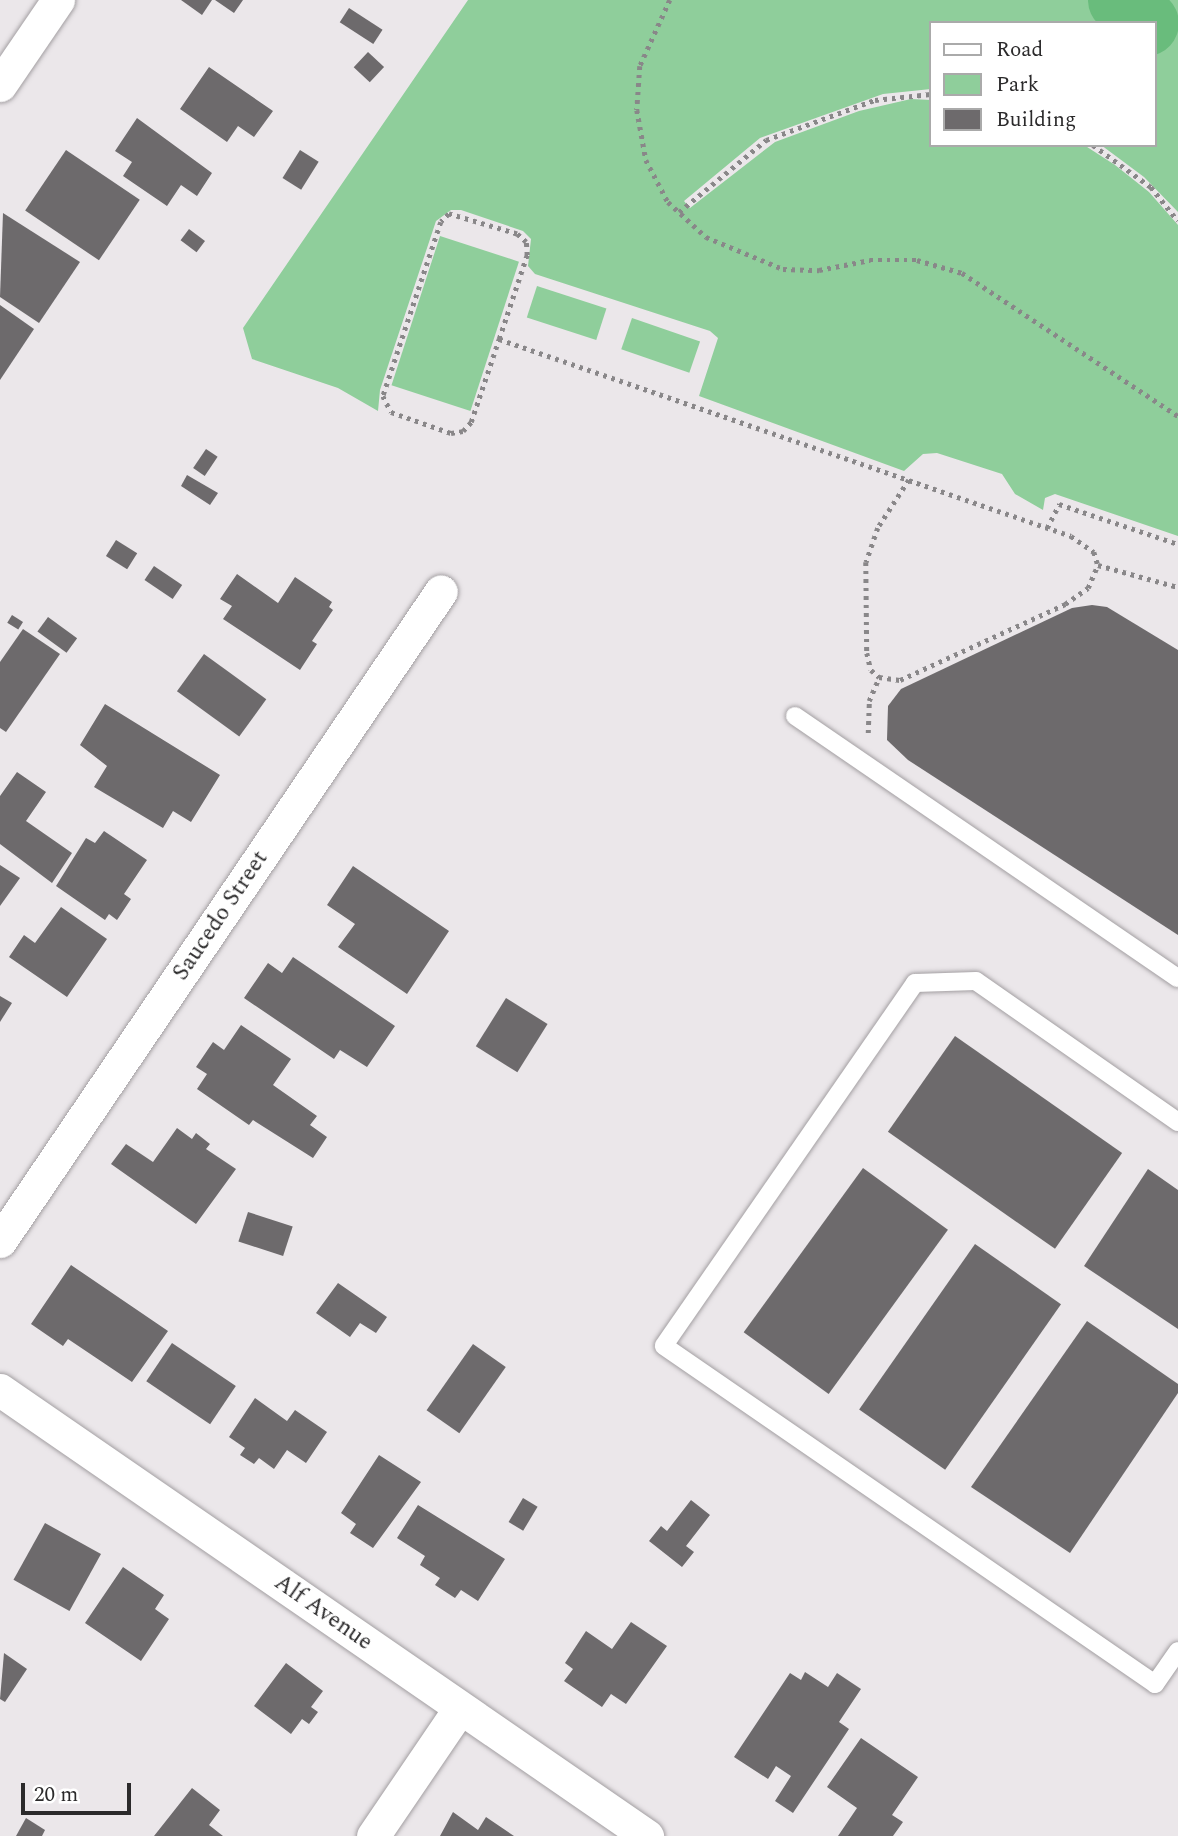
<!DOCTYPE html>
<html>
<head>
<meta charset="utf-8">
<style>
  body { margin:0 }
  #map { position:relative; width:1178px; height:1836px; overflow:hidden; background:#ebe7ea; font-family:Spectral,serif }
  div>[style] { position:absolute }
  .green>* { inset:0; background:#8fce9b; transform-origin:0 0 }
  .river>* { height:66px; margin:-33px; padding:0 33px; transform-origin:33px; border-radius:33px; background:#69bc7c }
  .building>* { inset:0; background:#6d6a6c; transform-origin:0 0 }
  .path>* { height:4.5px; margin-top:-2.25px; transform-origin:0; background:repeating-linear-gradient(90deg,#898789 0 3.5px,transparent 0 8.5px) }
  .roads { filter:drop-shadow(0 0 2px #a39fa2) drop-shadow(0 0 2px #a39fa2) }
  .service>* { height:18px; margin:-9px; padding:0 9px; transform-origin:9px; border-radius:9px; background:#fff }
  .minor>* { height:33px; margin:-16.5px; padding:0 16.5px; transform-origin:16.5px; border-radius:16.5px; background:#fff }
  span { translate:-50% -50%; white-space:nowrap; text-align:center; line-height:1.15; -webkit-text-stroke:7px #fff; paint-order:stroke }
  .street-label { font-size:23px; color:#2b2a2b }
  .legend { position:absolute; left:929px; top:21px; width:228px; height:126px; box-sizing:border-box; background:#fff; border:2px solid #aaa; margin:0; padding:9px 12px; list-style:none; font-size:21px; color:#2b2a2b }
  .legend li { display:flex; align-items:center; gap:14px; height:35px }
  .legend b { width:35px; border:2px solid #aaa }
  .scale { position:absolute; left:21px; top:1783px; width:110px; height:32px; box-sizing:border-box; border:4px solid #2b2a2b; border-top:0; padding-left:9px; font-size:21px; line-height:24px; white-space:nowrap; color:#2b2a2b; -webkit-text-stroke:5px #fff; paint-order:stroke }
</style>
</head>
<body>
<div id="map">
  <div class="green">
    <i style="clip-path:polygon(468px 0,1178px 0,1178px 212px,1144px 177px,1101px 145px,1155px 145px,1155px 23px,931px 23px,931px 89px,883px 94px,760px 138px,684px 201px,690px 208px,775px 142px,859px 111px,911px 99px,931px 100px,931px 145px,1084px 145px,1115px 165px,1149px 192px,1178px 225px,1178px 536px,1055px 494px,1045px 498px,1043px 510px,1015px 494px,1002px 474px,937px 453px,923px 454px,904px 471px,699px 396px,718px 338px,710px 331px,535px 274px,528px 266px,531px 239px,523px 231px,461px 210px,451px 210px,436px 221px,380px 390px,378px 411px,338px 388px,252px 359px,243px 328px)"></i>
    <i style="left:440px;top:236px;width:83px;height:157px;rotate:18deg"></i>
    <i style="left:537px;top:286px;width:73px;height:33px;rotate:18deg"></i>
    <i style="left:632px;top:318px;width:72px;height:33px;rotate:19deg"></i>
  </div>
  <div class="river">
    <i style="left:1121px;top:0;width:34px;rotate:43deg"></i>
  </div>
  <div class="building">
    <i style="clip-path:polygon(181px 0,212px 0,202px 15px)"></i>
    <i style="clip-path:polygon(215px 0,243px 0,234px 13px)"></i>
    <i style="left:349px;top:8px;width:40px;height:17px;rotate:33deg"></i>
    <i style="left:368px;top:52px;width:22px;height:21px;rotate:43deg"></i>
    <i style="clip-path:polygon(209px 67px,273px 111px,254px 137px,238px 126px,227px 142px,180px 109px)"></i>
    <i style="clip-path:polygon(137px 118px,212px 173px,197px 196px,181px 185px,167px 206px,123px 176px,132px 162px,115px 151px)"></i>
    <i style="left:66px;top:150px;width:89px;height:73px;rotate:34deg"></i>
    <i style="left:300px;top:150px;width:22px;height:33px;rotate:32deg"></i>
    <i style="clip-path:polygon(3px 213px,80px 262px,39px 323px,0 297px)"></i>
    <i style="left:189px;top:229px;width:20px;height:14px;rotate:37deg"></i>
    <i style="clip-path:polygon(0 305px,34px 329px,0 380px)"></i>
    <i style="left:206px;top:449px;width:14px;height:23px;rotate:34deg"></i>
    <i style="clip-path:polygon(187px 475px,218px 493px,210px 505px,181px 486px)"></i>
    <i style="left:116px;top:540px;width:25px;height:19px;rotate:32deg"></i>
    <i style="left:154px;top:566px;width:34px;height:17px;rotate:34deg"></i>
    <i style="clip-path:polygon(237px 574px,278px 603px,295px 577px,332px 602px,329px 607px,333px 610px,312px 641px,317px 644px,300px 670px,223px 619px,232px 606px,220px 599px)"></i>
    <i style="clip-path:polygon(1092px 605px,1107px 607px,1178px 650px,1178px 935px,908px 760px,887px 740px,888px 706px,901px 689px,1072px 608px)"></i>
    <i style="left:12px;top:615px;width:13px;height:9px;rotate:32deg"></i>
    <i style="left:48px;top:617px;width:36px;height:18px;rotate:36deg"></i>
    <i style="clip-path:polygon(23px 629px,60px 654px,6px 732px,0 728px,0 662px)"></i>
    <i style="left:204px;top:654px;width:77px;height:46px;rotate:36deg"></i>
    <i style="clip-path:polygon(105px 704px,220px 775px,191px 822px,173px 811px,163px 828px,94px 787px,107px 766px,80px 745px)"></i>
    <i style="clip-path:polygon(17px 772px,46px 792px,26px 821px,72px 853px,52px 883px,0 844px,0 796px)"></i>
    <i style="clip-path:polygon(104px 831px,147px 860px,124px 894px,131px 899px,117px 920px,109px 914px,105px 920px,56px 886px,86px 838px,95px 843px)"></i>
    <i style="clip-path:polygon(0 865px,20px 878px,0 906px)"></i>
    <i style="clip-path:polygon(353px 866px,449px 931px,407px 994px,338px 947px,355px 924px,327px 905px)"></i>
    <i style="clip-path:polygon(61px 907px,107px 939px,67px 997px,9px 957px,24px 935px,35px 943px)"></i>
    <i style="clip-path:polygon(293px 957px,395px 1026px,367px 1067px,340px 1050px,334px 1059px,244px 998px,268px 963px,282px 973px)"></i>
    <i style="clip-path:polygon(0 996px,12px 1003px,0 1022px)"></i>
    <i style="left:506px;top:998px;width:49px;height:57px;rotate:32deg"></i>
    <i style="clip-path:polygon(241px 1025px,291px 1059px,273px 1085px,317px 1116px,310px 1125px,327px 1137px,313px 1158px,253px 1120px,249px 1125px,197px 1089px,207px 1074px,196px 1067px,213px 1042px,224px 1050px)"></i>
    <i style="left:955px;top:1036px;width:204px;height:117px;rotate:35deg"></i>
    <i style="clip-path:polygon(177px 1128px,192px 1139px,196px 1133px,210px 1144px,206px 1149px,236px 1169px,196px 1224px,111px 1164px,126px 1144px,153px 1162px)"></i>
    <i style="left:863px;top:1168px;width:105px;height:203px;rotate:36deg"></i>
    <i style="clip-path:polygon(1148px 1169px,1178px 1190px,1178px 1329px,1084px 1266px)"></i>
    <i style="left:248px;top:1212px;width:47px;height:31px;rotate:18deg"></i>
    <i style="left:975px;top:1244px;width:105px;height:202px;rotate:35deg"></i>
    <i style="clip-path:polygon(71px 1265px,168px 1331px,132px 1382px,68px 1339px,63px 1346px,31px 1324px)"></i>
    <i style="clip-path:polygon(338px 1283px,387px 1317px,376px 1333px,360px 1323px,350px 1337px,316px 1313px)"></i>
    <i style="clip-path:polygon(1087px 1321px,1178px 1384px,1178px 1393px,1070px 1553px,971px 1487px)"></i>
    <i style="left:172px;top:1343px;width:77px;height:46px;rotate:34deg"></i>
    <i style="left:473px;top:1344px;width:40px;height:81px;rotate:35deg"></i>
    <i style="clip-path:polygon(255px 1398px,287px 1421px,295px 1410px,327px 1432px,306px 1463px,287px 1450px,274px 1469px,259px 1458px,254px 1464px,240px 1455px,245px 1448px,229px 1437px)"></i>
    <i style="clip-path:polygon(379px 1455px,421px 1482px,373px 1548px,350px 1533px,356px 1524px,341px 1513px)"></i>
    <i style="left:523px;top:1498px;width:17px;height:28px;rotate:31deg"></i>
    <i style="clip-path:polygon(691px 1500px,710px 1515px,686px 1546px,694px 1552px,682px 1567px,649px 1541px,661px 1526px,667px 1531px)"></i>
    <i style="clip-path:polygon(418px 1505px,505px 1559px,478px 1601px,461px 1590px,455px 1598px,435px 1585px,440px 1578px,420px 1565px,425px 1556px,397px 1538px)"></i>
    <i style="left:45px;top:1523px;width:64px;height:65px;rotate:29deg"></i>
    <i style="clip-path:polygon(123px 1567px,164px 1595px,155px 1609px,169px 1619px,141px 1661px,85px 1623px)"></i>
    <i style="clip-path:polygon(631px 1622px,667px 1646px,626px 1704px,611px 1694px,602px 1707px,564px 1681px,573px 1669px,565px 1663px,586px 1631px,612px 1649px)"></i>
    <i style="clip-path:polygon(4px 1653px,27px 1669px,5px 1702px,0 1699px)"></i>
    <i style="clip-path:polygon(286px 1663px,323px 1691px,311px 1707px,318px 1712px,309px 1724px,302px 1719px,291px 1734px,254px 1706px)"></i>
    <i style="clip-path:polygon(805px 1672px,828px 1687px,837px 1673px,861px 1689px,839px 1722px,849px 1729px,793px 1813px,775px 1801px,791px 1776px,776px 1766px,768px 1779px,734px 1757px,790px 1673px,801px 1680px)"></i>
    <i style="clip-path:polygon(861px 1738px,918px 1777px,892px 1815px,903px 1822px,893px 1836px,838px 1836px,857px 1808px,827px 1787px)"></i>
    <i style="clip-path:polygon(192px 1788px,220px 1810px,209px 1825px,223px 1836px,154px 1836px)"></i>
    <i style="clip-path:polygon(453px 1812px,478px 1830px,486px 1817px,514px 1836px,440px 1836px)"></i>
    <i style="clip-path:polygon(26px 1818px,45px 1830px,42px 1836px,16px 1836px)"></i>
  </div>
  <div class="path">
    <i style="left:670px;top:0;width:72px;rotate:114.4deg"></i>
    <i style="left:640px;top:66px;width:44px;rotate:93.9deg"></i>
    <i style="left:637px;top:110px;width:51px;rotate:79.8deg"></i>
    <i style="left:646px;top:160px;width:47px;rotate:62.4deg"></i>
    <i style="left:668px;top:202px;width:52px;rotate:42.6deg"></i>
    <i style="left:706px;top:237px;width:83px;rotate:22.6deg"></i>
    <i style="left:783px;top:269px;width:36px;rotate:2deg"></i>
    <i style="left:819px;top:270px;width:52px;rotate:-11.1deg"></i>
    <i style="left:870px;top:260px;width:47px"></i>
    <i style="left:917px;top:260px;width:47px;rotate:16.1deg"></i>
    <i style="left:962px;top:273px;width:259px;rotate:33.5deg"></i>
    <i style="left:1093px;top:145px;width:72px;rotate:35.9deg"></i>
    <i style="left:1151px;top:187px;width:43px;rotate:51.5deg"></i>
    <i style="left:679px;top:212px;width:113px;rotate:-39.6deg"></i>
    <i style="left:766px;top:140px;width:116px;rotate:-20.2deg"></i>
    <i style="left:875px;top:100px;width:56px;rotate:-6.1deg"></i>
    <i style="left:499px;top:339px;width:89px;rotate:-71.6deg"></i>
    <i style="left:527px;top:255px;width:13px;rotate:-94deg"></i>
    <i style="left:526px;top:242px;width:12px;rotate:-138deg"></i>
    <i style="left:517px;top:234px;width:71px;rotate:-163.6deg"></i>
    <i style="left:449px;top:214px;width:11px;rotate:135deg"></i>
    <i style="left:441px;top:222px;width:183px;rotate:108.4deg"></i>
    <i style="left:383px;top:396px;width:18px;rotate:63deg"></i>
    <i style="left:391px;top:412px;width:64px;rotate:19.3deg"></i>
    <i style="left:451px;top:433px;width:12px;rotate:-9deg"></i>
    <i style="left:463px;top:431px;width:12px;rotate:-48deg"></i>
    <i style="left:471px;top:422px;width:88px;rotate:-71.4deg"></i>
    <i style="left:499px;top:339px;width:605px;rotate:19deg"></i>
    <i style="left:1071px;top:536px;width:28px;rotate:35deg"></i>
    <i style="left:1094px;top:552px;width:14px;rotate:73deg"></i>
    <i style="left:1098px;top:565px;width:83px;rotate:15.4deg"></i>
    <i style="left:909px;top:480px;width:57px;rotate:122.9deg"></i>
    <i style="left:878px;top:528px;width:36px;rotate:109deg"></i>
    <i style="left:866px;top:562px;width:91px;rotate:89.4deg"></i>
    <i style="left:867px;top:653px;width:17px;rotate:77deg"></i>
    <i style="left:871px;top:670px;width:11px;rotate:41deg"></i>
    <i style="left:879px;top:677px;width:21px;rotate:8deg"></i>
    <i style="left:900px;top:680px;width:182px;rotate:-24.7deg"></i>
    <i style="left:1065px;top:604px;width:28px;rotate:-35deg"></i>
    <i style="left:1088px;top:588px;width:25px;rotate:-67deg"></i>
    <i style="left:1047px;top:528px;width:27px;rotate:-63deg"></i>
    <i style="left:1059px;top:504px;width:126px;rotate:18.6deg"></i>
    <i style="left:868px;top:733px;width:32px;rotate:-88deg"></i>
    <i style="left:869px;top:701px;width:26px;rotate:-67deg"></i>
  </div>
  <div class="roads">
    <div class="service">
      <i style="left:795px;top:716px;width:464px;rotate:34.4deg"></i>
      <i style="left:1178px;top:1122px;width:246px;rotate:-145.1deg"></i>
      <i style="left:976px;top:981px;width:61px;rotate:178.1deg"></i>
      <i style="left:915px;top:983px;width:441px;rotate:124.7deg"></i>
      <i style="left:664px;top:1346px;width:596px;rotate:34.54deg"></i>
      <i style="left:1155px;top:1684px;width:40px;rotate:-55.1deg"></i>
    </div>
    <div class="minor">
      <i style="left:0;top:85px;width:103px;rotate:-55.7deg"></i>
      <i style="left:0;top:1241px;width:785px;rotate:-55.84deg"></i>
      <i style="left:0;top:1390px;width:786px;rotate:34.58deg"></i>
      <i style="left:373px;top:1836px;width:155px;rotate:-55.8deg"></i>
    </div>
  </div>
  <div class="street-label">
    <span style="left:221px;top:916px;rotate:-56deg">Saucedo Street</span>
    <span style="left:323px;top:1613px;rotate:35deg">Alf Avenue</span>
  </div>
  <ul class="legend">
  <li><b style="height:9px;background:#fff"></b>Road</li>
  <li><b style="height:19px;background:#8fce9b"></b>Park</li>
  <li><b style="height:19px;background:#6d6a6c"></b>Building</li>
  </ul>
  <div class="scale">20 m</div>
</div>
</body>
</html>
